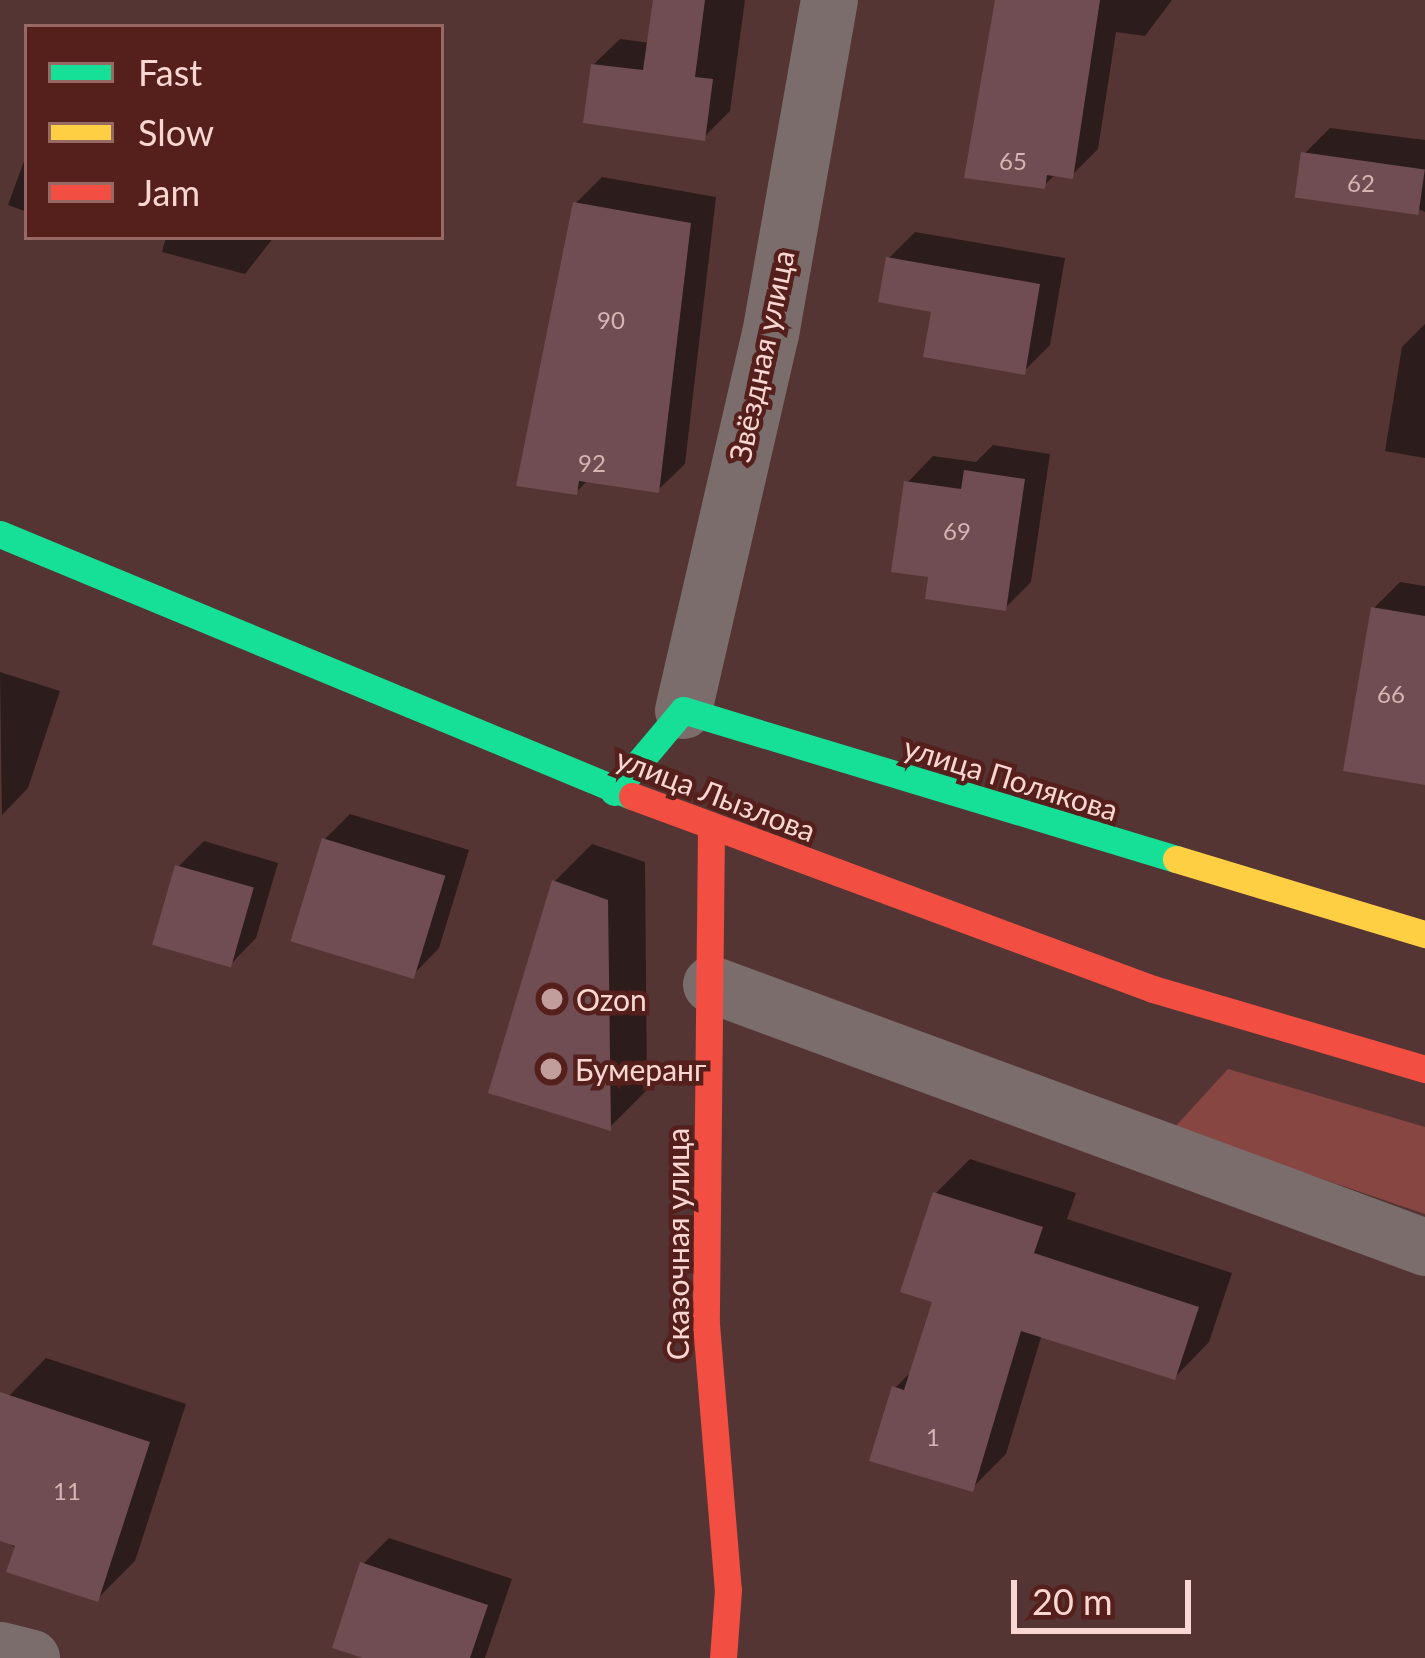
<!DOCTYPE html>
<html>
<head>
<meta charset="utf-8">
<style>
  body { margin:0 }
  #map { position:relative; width:1425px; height:1658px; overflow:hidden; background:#543533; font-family:Lato,sans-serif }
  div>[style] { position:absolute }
  .green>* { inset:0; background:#884642 }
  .shadow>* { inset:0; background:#0007 }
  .building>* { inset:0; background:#704d52; transform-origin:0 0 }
  .street>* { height:57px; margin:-28.5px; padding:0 28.5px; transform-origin:28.5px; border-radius:28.5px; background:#7b6d6c }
  .fast>* { height:27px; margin:-13.5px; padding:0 13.5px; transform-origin:13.5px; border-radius:13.5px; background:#16e098 }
  .slow>* { height:27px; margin:-13.5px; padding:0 13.5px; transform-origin:13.5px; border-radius:13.5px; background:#ffcf43 }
  .jam>* { height:27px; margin:-13.5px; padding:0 13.5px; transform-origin:13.5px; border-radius:13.5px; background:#f24e42 }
  .dots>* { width:33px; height:33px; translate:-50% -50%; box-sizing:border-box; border:6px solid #551f1c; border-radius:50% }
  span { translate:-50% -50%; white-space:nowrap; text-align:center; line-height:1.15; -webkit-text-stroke:9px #551f1c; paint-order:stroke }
  .number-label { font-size:24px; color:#d8b4b3 }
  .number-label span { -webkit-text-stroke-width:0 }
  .street-label { font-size:30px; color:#fbd7d3 }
  .poi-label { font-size:30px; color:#fbd7d3 }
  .left { translate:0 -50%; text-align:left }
  .legend { position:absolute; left:24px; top:24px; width:420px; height:216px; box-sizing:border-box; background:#551f1c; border:3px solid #976965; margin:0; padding:15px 21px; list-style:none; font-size:36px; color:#fbd7d3 }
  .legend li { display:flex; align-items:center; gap:24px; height:60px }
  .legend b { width:60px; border:3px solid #976965 }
  .scale { position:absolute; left:1011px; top:1580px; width:180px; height:54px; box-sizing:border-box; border:6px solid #fbd7d3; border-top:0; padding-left:15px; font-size:36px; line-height:42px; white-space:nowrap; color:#fbd7d3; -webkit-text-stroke:9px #551f1c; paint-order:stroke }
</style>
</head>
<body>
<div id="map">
  <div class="green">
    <i style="clip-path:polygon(1228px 1069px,1425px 1127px,1425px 1214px,1174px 1128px)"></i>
  </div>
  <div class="shadow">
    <i style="clip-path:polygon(658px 0,745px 0,730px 111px,704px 137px,593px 65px,620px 39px,651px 43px)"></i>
    <i style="clip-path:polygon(996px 0,1172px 0,1145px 36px,1116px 32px,1098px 149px,1072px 175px,1057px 173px,1043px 186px)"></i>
    <i style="clip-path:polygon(1330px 128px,1425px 140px,1425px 212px,1304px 154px)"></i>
    <i style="clip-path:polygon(27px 153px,27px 212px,8px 205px)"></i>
    <i style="clip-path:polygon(602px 177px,716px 197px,685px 464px,658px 490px,588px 480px,576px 492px,576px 203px)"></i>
    <i style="clip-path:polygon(915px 232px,1065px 258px,1050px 345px,1024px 371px,889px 258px)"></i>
    <i style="clip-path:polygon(166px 237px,274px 237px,245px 274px,162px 252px)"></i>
    <i style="clip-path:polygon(1425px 324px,1425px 458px,1385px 451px,1402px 347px)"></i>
    <i style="clip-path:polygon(993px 445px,1050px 454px,1031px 582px,1005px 608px,931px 574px,907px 483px,933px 456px,976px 462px)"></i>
    <i style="clip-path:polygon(1400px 582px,1425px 586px,1425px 780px,1374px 608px)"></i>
    <i style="clip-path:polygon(0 672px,60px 691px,28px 788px,2px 815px)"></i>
    <i style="clip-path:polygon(350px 814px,469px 850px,439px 948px,413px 975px,324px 840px)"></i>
    <i style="clip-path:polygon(204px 841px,278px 863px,256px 938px,230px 965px,178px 867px)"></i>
    <i style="clip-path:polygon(592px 844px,645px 862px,647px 1090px,610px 1127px,554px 882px)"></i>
    <i style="clip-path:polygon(970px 1159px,1076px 1193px,1067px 1219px,1232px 1273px,1209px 1342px,1175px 1377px,1042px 1334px,1006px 1454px,972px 1488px,895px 1388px,914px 1369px,935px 1300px,935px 1194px)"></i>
    <i style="clip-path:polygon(46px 1358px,186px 1404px,135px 1561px,97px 1599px,0 1538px,0 1423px,9px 1396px)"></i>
    <i style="clip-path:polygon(389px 1538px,512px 1579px,485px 1658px,372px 1658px,363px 1564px)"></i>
  </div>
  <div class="building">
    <i style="clip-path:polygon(653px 0,705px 0,695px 77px,713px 79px,705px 141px,583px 123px,591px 64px,643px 70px)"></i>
    <i style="clip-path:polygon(995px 0,1100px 0,1073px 179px,1047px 175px,1045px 189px,964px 178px)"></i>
    <i style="left:1301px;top:152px;width:125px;height:46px;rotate:8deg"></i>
    <i style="clip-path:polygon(573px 202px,691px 223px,659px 493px,579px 481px,577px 495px,516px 486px)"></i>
    <i style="clip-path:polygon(886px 257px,1040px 284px,1025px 375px,923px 357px,931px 312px,878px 302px)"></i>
    <i style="clip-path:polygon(964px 470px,1025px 479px,1006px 611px,925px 599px,928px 577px,891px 572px,904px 481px,961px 489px)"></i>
    <i style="clip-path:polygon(1371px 607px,1425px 616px,1425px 785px,1343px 771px)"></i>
    <i style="left:322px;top:838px;width:129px;height:108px;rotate:17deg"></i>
    <i style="left:175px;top:865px;width:82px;height:83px;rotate:16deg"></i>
    <i style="clip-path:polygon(552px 880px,608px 900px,611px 1131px,488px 1093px)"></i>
    <i style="clip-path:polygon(933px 1192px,1043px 1227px,1034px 1253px,1199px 1307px,1175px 1380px,1021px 1331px,973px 1492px,869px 1461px,892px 1386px,904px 1390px,932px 1302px,900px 1292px)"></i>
    <i style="clip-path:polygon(0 1392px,150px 1442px,98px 1602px,6px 1572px,15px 1546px,0 1541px)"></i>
    <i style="clip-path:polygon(360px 1562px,488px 1605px,470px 1658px,363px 1658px,332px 1648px)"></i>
  </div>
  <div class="street">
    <i style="left:683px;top:710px;width:386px;rotate:-77deg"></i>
    <i style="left:770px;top:334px;width:339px;rotate:-80deg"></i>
    <i style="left:711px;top:984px;width:761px;rotate:20.22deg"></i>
    <i style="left:0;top:1650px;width:32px;rotate:14deg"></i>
  </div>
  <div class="fast">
    <i style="left:0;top:534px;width:684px;rotate:22.52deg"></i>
    <i style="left:614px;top:792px;width:107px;rotate:-49.9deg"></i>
    <i style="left:683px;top:710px;width:515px;rotate:16.82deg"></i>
  </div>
  <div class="slow">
    <i style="left:1176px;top:859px;width:260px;rotate:16.8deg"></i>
  </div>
  <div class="jam">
    <i style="left:632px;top:796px;width:556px;rotate:20.33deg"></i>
    <i style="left:1153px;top:989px;width:284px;rotate:16.4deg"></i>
    <i style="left:711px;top:829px;width:495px;rotate:90.6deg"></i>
    <i style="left:706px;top:1324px;width:267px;rotate:85.3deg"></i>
    <i style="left:728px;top:1590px;width:68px;rotate:94.2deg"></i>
  </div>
  <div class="dots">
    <i style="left:552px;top:999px;background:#c19e9b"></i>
    <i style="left:551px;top:1069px;background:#c19e9b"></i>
  </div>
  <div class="number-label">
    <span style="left:1013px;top:161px">65</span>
    <span style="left:1361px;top:183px">62</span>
    <span style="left:611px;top:320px">90</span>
    <span style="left:592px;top:463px">92</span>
    <span style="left:957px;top:531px">69</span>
    <span style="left:1391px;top:694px">66</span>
    <span style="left:933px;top:1437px">1</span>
    <span style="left:67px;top:1491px">11</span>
  </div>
  <div class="street-label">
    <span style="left:761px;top:356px;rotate:-78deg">Звёздная улица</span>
    <span style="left:1011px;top:778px;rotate:17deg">улица Полякова</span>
    <span style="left:716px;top:794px;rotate:21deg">улица Лызлова</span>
    <span style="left:677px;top:1244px;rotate:-90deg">Сказочная улица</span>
  </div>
  <div class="poi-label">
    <span class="left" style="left:576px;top:999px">Ozon</span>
    <span class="left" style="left:575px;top:1069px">Бумеранг</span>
  </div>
  <ul class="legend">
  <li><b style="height:15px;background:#16e098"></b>Fast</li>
  <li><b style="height:15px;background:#ffcf43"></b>Slow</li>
  <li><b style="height:15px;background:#f24e42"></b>Jam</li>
  </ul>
  <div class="scale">20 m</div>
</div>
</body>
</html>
